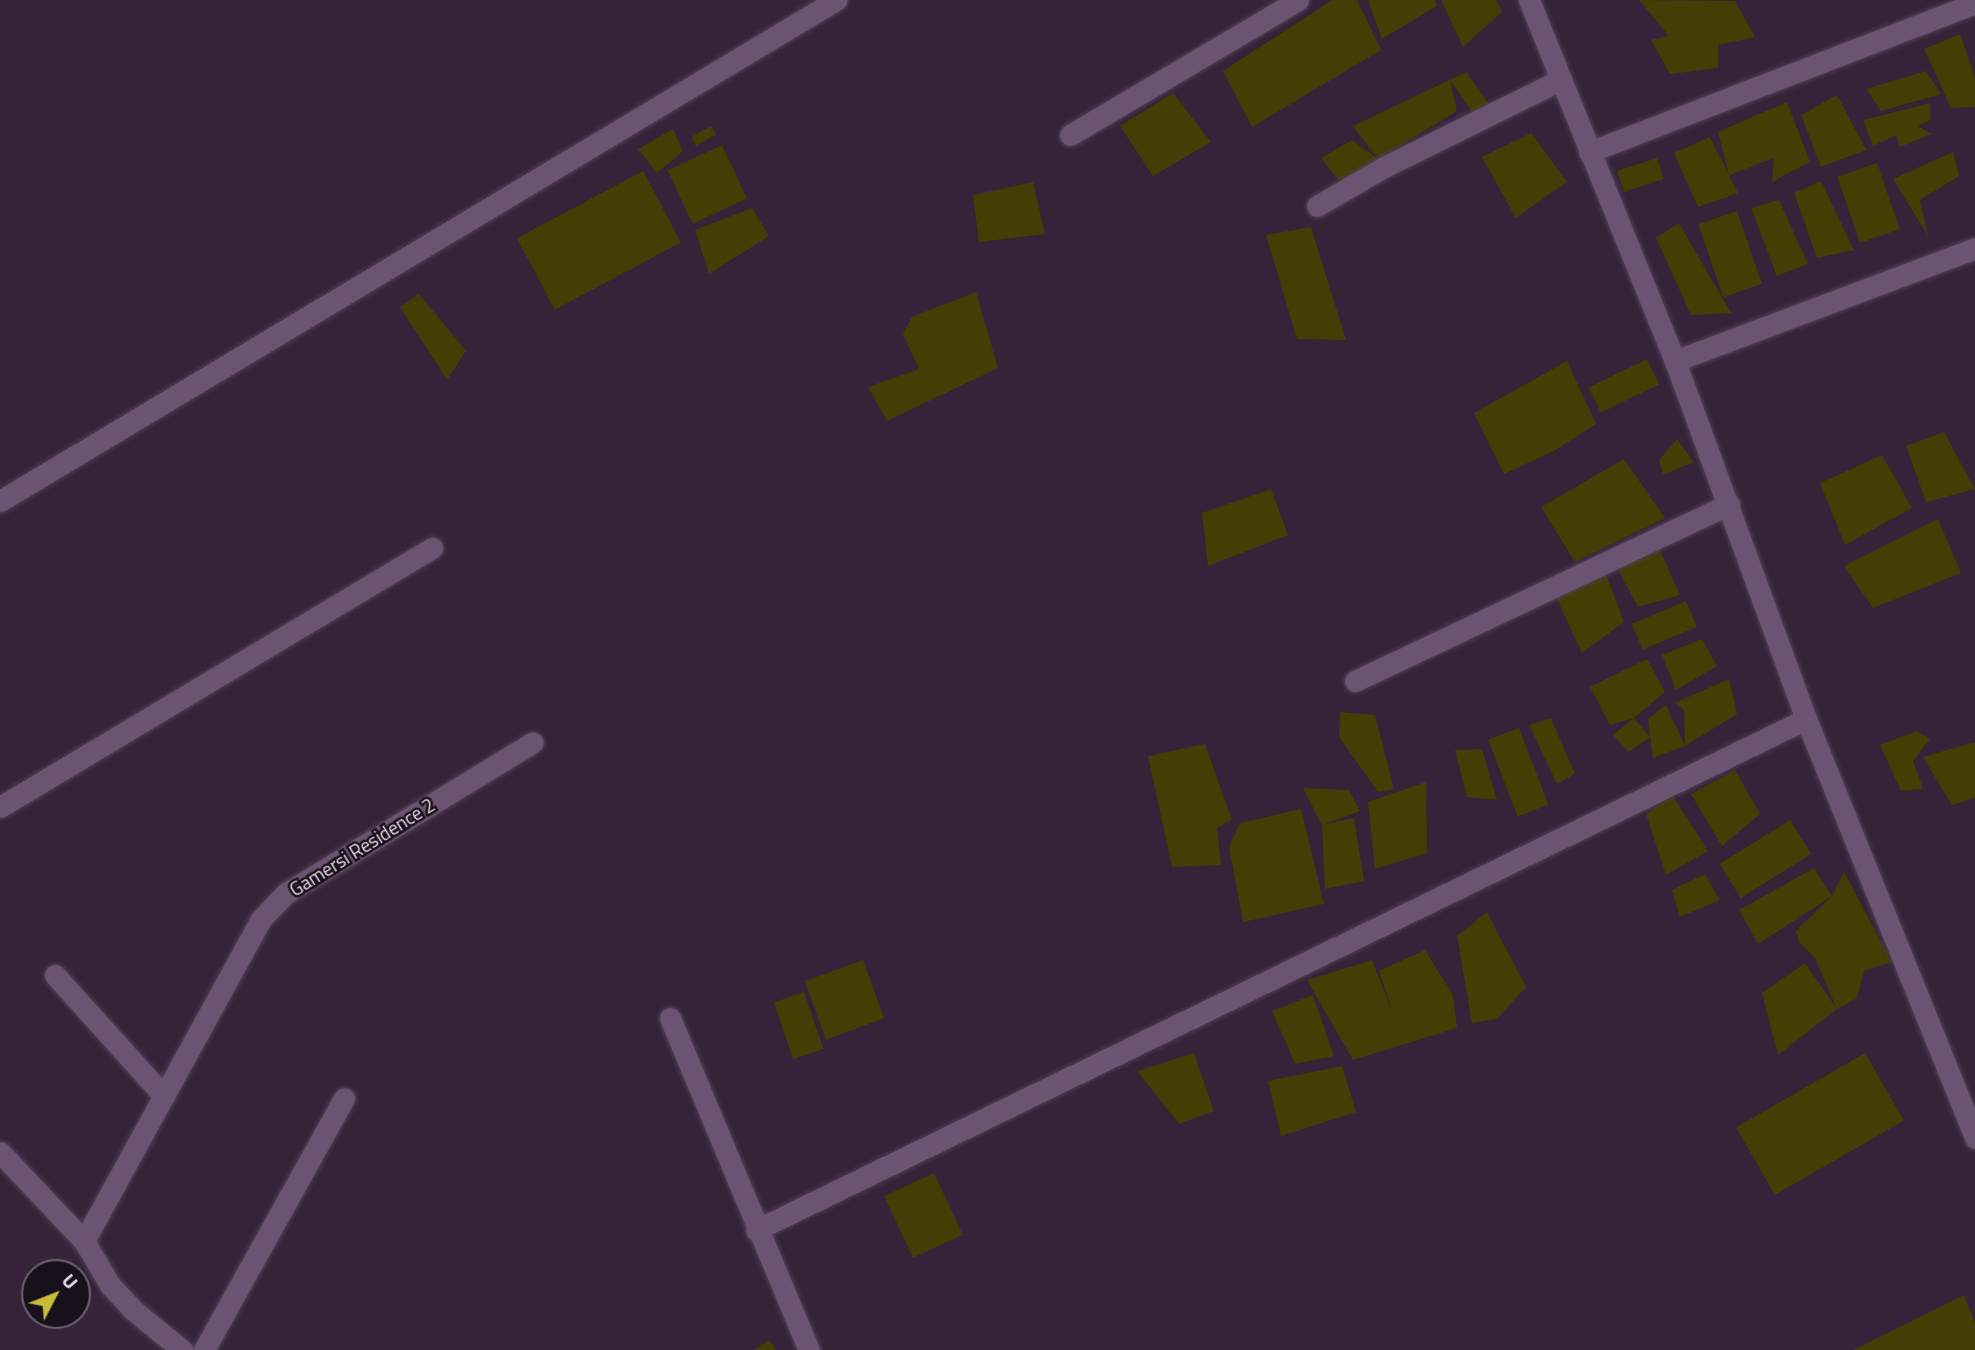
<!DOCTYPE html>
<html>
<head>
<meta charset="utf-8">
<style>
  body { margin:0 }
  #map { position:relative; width:1975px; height:1350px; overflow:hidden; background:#352339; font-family:"Titillium Web",sans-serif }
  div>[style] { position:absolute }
  .building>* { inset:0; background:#443d04; transform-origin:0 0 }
  .roads { filter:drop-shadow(0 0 2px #514155) drop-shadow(0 0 2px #514155) }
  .minor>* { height:21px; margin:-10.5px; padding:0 10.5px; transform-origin:10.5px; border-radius:10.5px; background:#6b5471 }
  span { translate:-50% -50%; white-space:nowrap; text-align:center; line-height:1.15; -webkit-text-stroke:5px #18101a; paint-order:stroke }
  .street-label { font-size:19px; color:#e7dcea }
  .north { position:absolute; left:21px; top:1259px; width:70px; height:70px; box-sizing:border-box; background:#18101a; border:2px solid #6b626d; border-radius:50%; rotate:48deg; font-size:19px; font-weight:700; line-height:28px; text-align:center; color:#e7dcea }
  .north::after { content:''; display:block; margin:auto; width:24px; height:32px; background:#caba3a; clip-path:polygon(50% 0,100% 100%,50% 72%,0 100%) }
</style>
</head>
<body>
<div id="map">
  <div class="building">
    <i style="clip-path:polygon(1332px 0,1357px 0,1381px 50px,1252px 127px,1223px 71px)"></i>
    <i style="clip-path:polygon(1368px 0,1435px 0,1437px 6px,1382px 39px)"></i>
    <i style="clip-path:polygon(1441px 0,1496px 0,1502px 12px,1463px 47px)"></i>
    <i style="clip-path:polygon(1639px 0,1735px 1px,1755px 37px,1718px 45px,1718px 68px,1670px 74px,1651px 40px,1669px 36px)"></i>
    <i style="clip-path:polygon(1960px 34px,1975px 77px,1975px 107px,1951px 108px,1924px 49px)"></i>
    <i style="clip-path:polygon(1926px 71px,1941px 94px,1881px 111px,1866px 89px)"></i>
    <i style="clip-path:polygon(1466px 72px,1489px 104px,1472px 112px,1450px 80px,1457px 111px,1378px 159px,1353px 126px)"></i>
    <i style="clip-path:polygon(1173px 93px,1211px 142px,1153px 176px,1120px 126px)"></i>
    <i style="clip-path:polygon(1837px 95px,1866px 150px,1821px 167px,1801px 115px)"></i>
    <i style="clip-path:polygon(1787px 102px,1810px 162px,1772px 182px,1774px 158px,1729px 175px,1738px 193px,1698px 207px,1674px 153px,1710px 137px,1729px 175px,1718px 132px)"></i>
    <i style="clip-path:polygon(1930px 103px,1930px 120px,1918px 126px,1931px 134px,1900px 147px,1896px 135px,1873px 146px,1863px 120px)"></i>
    <i style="left:711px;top:126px;width:10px;height:23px;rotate:61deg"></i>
    <i style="clip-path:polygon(673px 129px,683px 151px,657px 173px,638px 149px)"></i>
    <i style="clip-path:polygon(1531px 133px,1567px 182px,1516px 218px,1482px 157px)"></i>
    <i style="clip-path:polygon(1352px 140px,1378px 159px,1340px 182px,1321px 158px)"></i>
    <i style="left:722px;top:145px;width:59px;height:60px;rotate:65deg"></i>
    <i style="clip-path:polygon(1953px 152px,1959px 176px,1920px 200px,1928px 236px,1893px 179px)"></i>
    <i style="left:1657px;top:158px;width:22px;height:42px;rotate:72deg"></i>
    <i style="left:1877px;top:163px;width:70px;height:42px;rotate:71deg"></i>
    <i style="left:643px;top:171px;width:81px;height:143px;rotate:62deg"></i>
    <i style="clip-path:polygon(1821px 181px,1854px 250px,1817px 258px,1794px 193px)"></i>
    <i style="clip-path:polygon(1033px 182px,1045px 234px,979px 242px,973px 195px)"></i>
    <i style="clip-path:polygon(1779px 200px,1808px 264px,1777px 276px,1751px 208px)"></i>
    <i style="clip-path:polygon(752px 208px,769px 236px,709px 274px,695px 230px)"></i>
    <i style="left:1737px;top:211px;width:77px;height:41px;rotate:71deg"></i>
    <i style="clip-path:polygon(1679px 223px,1731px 313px,1691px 315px,1656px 238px)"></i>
    <i style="clip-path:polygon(1311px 227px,1346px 340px,1297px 339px,1266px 235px)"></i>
    <i style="clip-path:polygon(976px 292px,998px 368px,887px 421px,868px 387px,919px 369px,903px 334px,912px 317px)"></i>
    <i style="clip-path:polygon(419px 294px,466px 351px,447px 380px,400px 307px)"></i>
    <i style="left:1647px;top:359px;width:28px;height:65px;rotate:64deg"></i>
    <i style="clip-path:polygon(1567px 361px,1596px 424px,1554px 451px,1504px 474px,1474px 413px)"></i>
    <i style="clip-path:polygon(1944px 432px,1975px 489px,1926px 502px,1906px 446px)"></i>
    <i style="clip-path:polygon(1677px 439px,1694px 462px,1663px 475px,1659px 460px)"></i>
    <i style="clip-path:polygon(1882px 455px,1912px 508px,1845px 545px,1820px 483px)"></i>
    <i style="clip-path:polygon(1624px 459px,1665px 518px,1575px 562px,1541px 507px)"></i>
    <i style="clip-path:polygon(1271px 489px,1288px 535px,1208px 566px,1202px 513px)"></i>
    <i style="clip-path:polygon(1938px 519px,1961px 573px,1873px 608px,1844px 566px)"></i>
    <i style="clip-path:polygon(1658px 546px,1680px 595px,1638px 607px,1615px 565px)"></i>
    <i style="clip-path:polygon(1606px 574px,1624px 622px,1582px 653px,1555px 595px)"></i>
    <i style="left:1686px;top:601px;width:28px;height:59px;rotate:67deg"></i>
    <i style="clip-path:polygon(1702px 639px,1717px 666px,1676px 690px,1662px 655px)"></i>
    <i style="clip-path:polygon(1647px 659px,1665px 692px,1634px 718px,1650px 737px,1648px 719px,1666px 705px,1685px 746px,1684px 710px,1675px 703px,1729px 679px,1737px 714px,1685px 746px,1653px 758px,1650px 737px,1628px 752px,1613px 735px,1634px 718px,1610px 725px,1590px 687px)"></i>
    <i style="clip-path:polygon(1340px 712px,1375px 715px,1394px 789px,1378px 792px,1339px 737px)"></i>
    <i style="clip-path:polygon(1551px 718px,1575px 774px,1557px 784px,1529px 725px)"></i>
    <i style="left:1519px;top:728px;width:82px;height:33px;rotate:69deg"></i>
    <i style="clip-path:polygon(1917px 731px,1930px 739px,1913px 761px,1923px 789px,1901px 791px,1880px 745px)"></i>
    <i style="clip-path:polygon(1975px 742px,1975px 798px,1952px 805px,1923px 757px)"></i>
    <i style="clip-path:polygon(1205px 744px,1232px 820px,1217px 828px,1221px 865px,1172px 867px,1148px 756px)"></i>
    <i style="clip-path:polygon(1482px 749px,1497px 800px,1467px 797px,1455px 750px)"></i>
    <i style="clip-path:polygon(1735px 770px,1760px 814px,1722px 846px,1691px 794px)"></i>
    <i style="clip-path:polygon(1426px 782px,1427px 853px,1375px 869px,1368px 802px)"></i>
    <i style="clip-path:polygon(1303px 788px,1349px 790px,1360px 811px,1322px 825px,1354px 818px,1364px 881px,1325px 889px,1322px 825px)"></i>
    <i style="clip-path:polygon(1673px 796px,1708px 851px,1666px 875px,1646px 814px)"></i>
    <i style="clip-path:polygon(1301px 809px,1324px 904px,1243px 922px,1229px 846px,1240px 823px)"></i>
    <i style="left:1790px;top:820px;width:40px;height:83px;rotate:58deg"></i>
    <i style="clip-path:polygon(1814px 868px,1832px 896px,1844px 872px,1892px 962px,1864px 971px,1857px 998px,1837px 1009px,1815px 958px,1799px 942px,1796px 931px,1832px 896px,1758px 944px,1739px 910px)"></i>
    <i style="clip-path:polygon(1705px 874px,1720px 900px,1680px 917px,1672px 890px)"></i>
    <i style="clip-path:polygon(1487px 912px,1526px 987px,1497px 1019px,1472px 1023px,1457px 936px)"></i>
    <i style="clip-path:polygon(1425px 950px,1453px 995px,1457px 1028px,1353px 1060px,1307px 980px,1372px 960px,1393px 1014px,1379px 971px)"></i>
    <i style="left:863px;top:960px;width:62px;height:62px;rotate:70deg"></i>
    <i style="clip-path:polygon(1805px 963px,1837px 1009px,1778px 1055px,1762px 993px)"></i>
    <i style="left:804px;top:992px;width:60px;height:32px;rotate:71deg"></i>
    <i style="clip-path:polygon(1313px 995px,1334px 1056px,1295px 1064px,1272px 1011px)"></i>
    <i style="clip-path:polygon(1194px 1053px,1214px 1111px,1179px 1124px,1137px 1071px)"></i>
    <i style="left:1865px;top:1053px;width:78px;height:149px;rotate:60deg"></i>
    <i style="clip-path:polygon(1342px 1066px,1356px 1112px,1281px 1136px,1268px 1081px)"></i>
    <i style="left:934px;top:1173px;width:68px;height:55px;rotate:65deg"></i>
    <i style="clip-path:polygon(1964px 1295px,1975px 1322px,1975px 1350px,1853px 1350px)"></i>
    <i style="clip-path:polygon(769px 1340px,776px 1350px,754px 1350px)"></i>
  </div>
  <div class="roads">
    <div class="minor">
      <i style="left:1529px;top:0;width:389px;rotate:68deg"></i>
      <i style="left:1675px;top:361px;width:381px;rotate:69.9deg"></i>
      <i style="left:1806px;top:719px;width:452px;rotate:68deg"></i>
      <i style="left:1070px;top:135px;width:265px;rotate:-30.6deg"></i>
      <i style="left:1589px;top:152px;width:414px;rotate:-21.1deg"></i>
      <i style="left:1317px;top:206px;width:78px;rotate:-30.2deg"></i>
      <i style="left:1384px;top:167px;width:196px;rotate:-26.3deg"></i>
      <i style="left:1675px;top:361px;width:321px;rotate:-20.6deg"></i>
      <i style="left:0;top:501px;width:975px;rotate:-30.93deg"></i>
      <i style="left:1355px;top:681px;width:414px;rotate:-25.3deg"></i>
      <i style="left:0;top:807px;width:504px;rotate:-30.94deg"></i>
      <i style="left:55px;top:975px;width:163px;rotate:48deg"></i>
      <i style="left:670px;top:1018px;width:360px;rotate:67.3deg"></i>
      <i style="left:0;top:1152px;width:122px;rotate:46.7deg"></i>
      <i style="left:84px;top:1241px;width:51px;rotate:59.4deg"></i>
      <i style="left:110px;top:1285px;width:33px;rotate:47deg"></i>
      <i style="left:132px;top:1309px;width:65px;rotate:39.4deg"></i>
      <i style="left:756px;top:1230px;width:1168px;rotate:-25.95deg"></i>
      <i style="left:84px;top:1241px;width:367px;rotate:-61.2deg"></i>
      <i style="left:261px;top:919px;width:36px;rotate:-46deg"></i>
      <i style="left:286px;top:893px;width:289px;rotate:-31.4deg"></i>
      <i style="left:204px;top:1350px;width:288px;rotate:-60.9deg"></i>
    </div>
  </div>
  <div class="street-label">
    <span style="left:362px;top:847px;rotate:-32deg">Gamersi Residence 2</span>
  </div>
  <div class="north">U</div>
</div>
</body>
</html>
